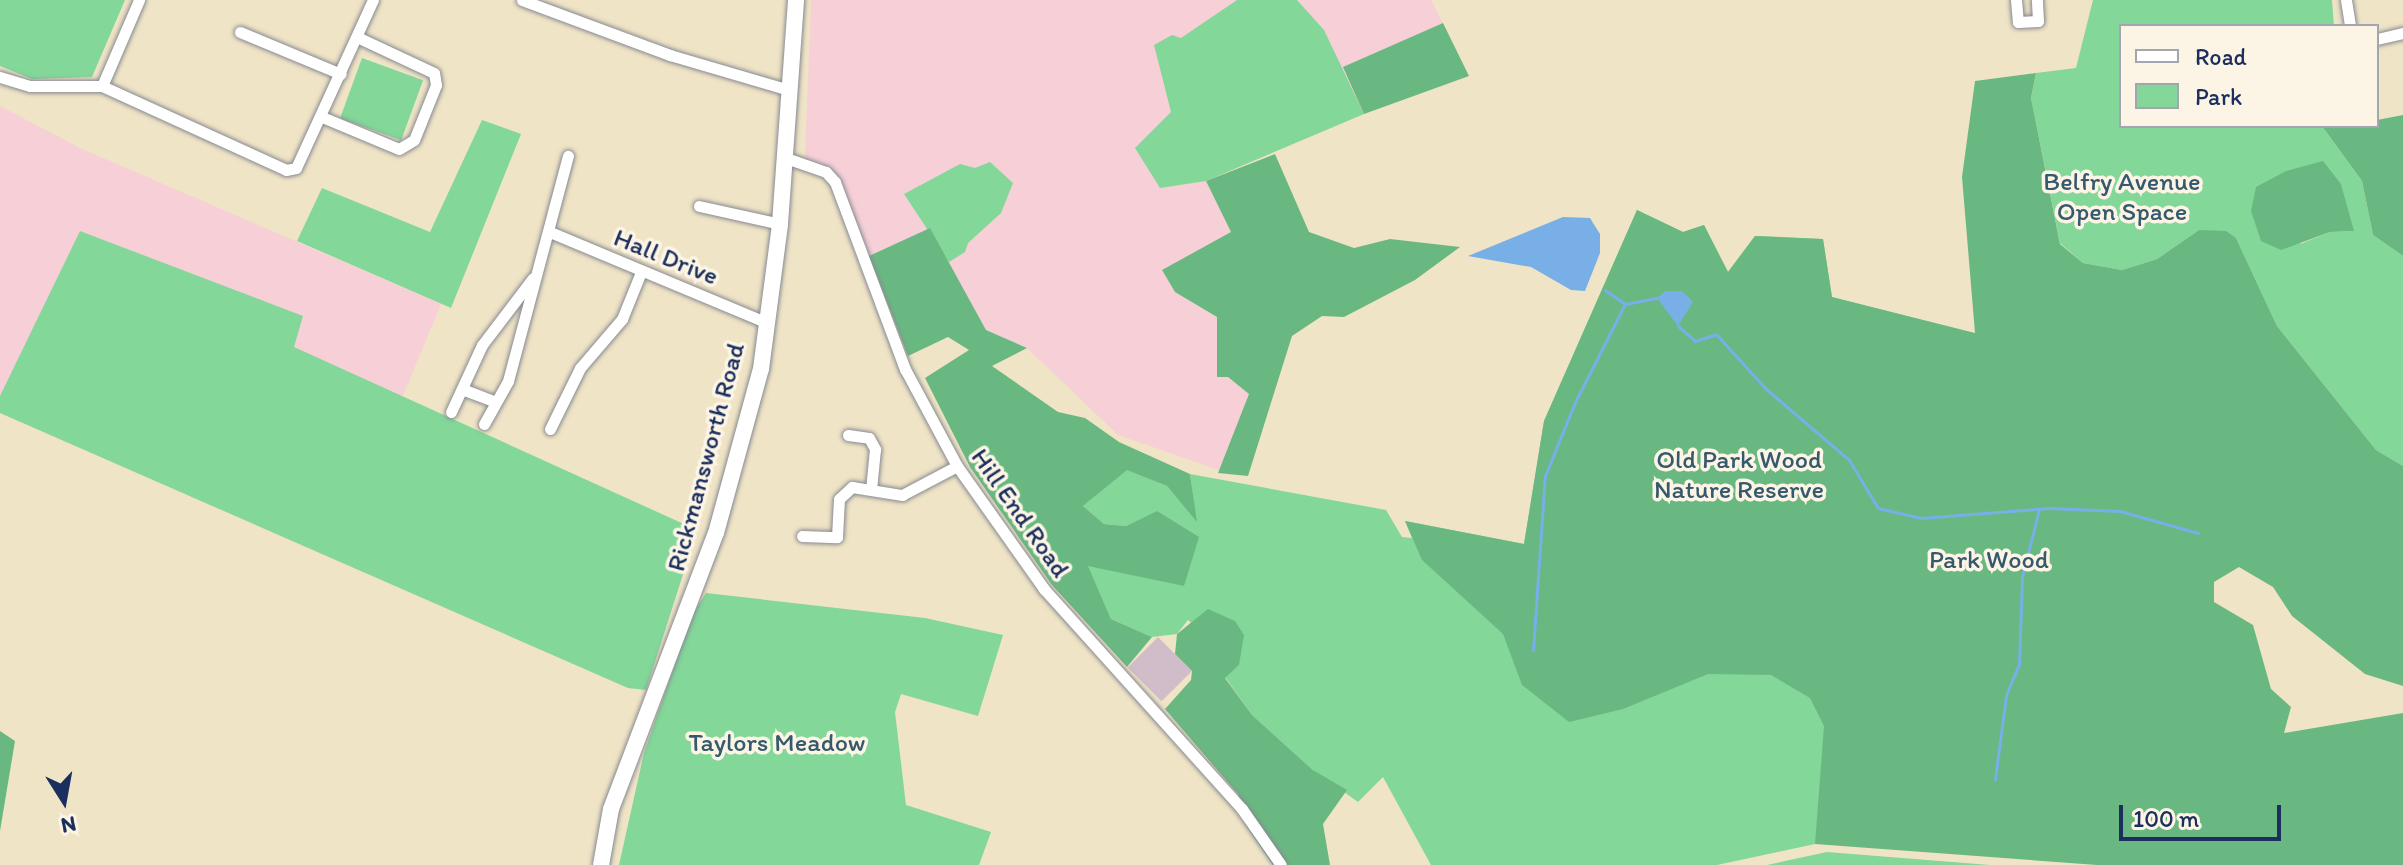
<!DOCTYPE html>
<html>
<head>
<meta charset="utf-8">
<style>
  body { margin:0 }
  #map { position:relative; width:2403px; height:865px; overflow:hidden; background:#f0e4c6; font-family:Itim,sans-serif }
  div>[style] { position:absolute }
  .built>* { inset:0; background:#f6cfd7 }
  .industrial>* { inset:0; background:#d1bdc9; transform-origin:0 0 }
  .green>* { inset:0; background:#83d799; transform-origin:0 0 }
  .forest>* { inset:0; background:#6ab881 }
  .water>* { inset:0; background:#78afe7 }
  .stream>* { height:3px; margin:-1.5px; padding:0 1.5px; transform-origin:1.5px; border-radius:1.5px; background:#78afe7 }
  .roads { filter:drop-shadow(0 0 2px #868a92) drop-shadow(0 0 2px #868a92) }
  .street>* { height:11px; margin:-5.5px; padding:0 5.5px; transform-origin:5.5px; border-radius:5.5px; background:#fff }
  .secondary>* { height:16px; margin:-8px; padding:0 8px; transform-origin:8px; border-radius:8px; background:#fff }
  span { translate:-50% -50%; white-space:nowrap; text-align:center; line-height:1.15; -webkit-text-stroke:7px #fcf5e5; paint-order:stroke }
  .park-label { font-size:26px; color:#35596d }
  .street-label { font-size:26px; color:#1b2f5e }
  .legend { position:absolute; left:2119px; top:24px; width:260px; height:104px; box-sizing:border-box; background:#fcf5e5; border:2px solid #a2a6af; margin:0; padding:10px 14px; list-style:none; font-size:24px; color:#1b2f5e }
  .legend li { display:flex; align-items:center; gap:16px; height:40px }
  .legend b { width:40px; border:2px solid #a2a6af }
  .north { position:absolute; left:24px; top:761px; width:80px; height:80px; -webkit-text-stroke:6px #fcf5e5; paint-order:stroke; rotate:169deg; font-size:22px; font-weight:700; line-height:32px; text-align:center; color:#1b2f5e }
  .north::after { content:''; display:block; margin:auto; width:28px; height:36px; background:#1b2f5e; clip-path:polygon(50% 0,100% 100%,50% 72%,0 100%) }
  .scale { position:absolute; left:2119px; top:805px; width:162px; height:36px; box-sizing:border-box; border:4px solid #1b2f5e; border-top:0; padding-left:10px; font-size:24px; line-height:28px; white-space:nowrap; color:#1b2f5e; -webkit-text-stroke:6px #fcf5e5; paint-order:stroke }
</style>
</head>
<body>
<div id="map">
  <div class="built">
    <i style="clip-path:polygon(811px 0,1431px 0,1443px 23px,1344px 67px,1364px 114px,1206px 181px,1231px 232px,1175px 292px,1217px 317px,1217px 377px,1228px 377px,1249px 394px,1229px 454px,1219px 470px,1118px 435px,1027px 348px,986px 330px,930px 229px,869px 256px,831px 167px,805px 159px)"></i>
    <i style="clip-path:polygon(0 106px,80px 148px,441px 304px,402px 398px,686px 525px,693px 543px,646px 690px,628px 688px,0 413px)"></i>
  </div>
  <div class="industrial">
    <i style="left:1158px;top:637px;width:48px;height:43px;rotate:45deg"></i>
  </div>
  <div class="green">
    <i style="clip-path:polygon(0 0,125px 0,92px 77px,32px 79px,0 66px)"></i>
    <i style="clip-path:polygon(1237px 0,1297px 0,1324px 30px,1364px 114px,1206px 181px,1160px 188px,1135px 148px,1171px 112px,1154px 45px,1172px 35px,1181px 38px)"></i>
    <i style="clip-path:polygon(evenodd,2093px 0,2332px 0,2334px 26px,2121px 26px,2121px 126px,2322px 126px,2362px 181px,2373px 235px,2403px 256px,2403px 466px,2376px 450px,2277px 326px,2236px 238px,2199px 230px,2157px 259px,2122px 270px,2083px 263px,2060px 243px,2031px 98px,2036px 73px,2076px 68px,2093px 0,2341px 185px,2353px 231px,2330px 232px,2300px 244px,2341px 185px)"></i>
    <i style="left:362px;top:58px;width:65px;height:64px;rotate:20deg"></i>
    <i style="clip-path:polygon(482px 120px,521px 134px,451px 308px,297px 241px,322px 188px,430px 232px)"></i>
    <i style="clip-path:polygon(990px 162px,1013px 183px,1001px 213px,968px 243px,965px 252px,949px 262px,904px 194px,960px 164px,975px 168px)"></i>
    <i style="clip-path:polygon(1637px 210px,1683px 232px,1704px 225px,1728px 272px,1755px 236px,1823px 239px,1832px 297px,1975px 334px,1815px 844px,1717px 865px,1431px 865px,1383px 777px,1358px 802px,1313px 770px,1252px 715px,1225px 677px,1239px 665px,1188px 620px,1177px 634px,1152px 637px,1111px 619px,1087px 565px,1158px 511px,1126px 526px,1104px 524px,1083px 506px,1127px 469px,1167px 486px,1196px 520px,1190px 474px,1386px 510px,1402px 537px,1412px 538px,1405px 521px,1524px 544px,1544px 421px)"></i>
    <i style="clip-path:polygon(80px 231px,303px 316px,294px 347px,686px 525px,693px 543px,646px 690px,628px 688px,0 413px,0 396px)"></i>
    <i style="clip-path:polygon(706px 593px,925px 618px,1003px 635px,978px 716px,901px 694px,895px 712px,906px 805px,991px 832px,979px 865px,619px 865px,644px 753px,692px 615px)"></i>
    <i style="clip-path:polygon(1827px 852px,1990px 865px,1767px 865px)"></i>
  </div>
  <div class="forest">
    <i style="clip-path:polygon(1443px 23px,1469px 76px,1364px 114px,1343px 67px)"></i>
    <i style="clip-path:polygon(2036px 73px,2031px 98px,2060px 244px,2083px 263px,2122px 270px,2157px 259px,2199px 230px,2226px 231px,2236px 238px,2277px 326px,2376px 450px,2403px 466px,2403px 686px,2365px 674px,2292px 616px,2273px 587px,2239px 567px,2214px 582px,2214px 602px,2253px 625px,2271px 689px,2291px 707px,2284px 733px,2403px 713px,2403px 865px,2097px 865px,1815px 844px,1824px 726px,1810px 698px,1771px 675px,1708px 674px,1623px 709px,1569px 722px,1522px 685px,1503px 634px,1422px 560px,1405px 521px,1524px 544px,1544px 421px,1637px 210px,1683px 232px,1704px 225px,1728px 272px,1755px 236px,1823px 239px,1832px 297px,1975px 333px,1962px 177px,1975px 81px)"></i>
    <i style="clip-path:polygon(2403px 115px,2403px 256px,2373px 235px,2362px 181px,2322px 126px,2377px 126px,2377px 120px)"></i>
    <i style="clip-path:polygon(1275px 154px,1309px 232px,1354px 248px,1390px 239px,1460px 247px,1415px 280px,1344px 317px,1322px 316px,1292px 336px,1248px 476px,1218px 473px,1249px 394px,1228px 377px,1217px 377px,1217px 317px,1175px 292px,1162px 270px,1231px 232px,1206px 181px)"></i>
    <i style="clip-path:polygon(2323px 161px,2341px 184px,2354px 231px,2330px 232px,2281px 250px,2261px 241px,2251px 211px,2256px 187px,2286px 171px)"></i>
    <i style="clip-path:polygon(930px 228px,986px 330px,1027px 348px,992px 366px,1058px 412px,1085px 418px,1119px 442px,1190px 474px,1197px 522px,1167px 486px,1127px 470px,1083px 506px,1104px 524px,1126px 526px,1157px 511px,1199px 537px,1184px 586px,1088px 566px,1111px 619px,1152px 637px,1127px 667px,1052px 585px,970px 467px,925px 378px,969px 350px,948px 337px,908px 356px,869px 256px)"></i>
    <i style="clip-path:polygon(1208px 609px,1235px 621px,1244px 635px,1239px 665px,1225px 678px,1252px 715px,1313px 770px,1347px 790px,1323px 824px,1330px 865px,1273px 865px,1245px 824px,1238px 794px,1165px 709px,1191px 680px,1192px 671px,1175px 654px,1177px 634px)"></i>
    <i style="clip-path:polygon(0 731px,15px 741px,0 831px)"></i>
  </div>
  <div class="water">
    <i style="clip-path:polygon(1563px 217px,1590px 218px,1600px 234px,1600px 253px,1585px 291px,1571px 290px,1531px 267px,1468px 256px)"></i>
    <i style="clip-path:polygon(1665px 291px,1682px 291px,1693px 302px,1678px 326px,1657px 298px)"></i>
  </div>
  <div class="stream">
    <i style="left:1605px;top:290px;width:24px;rotate:35deg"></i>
    <i style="left:1625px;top:304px;width:33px;rotate:-11deg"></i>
    <i style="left:1678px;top:326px;width:23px;rotate:41deg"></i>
    <i style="left:1695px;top:341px;width:22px;rotate:-18deg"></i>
    <i style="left:1716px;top:334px;width:74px;rotate:47.7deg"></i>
    <i style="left:1766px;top:389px;width:109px;rotate:40.5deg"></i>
    <i style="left:1849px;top:460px;width:56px;rotate:58.9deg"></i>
    <i style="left:1878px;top:508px;width:44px;rotate:13.1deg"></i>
    <i style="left:1921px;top:518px;width:128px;rotate:-4.5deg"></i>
    <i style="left:2049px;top:508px;width:71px;rotate:2.4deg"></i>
    <i style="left:2120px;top:511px;width:81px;rotate:15.8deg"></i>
    <i style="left:1533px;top:650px;width:174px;rotate:-86.1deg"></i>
    <i style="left:1545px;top:476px;width:80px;rotate:-67.9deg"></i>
    <i style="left:1575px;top:402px;width:110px;rotate:-63deg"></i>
    <i style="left:1995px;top:779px;width:85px;rotate:-82.5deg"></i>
    <i style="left:2006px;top:695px;width:34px;rotate:-67deg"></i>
    <i style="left:2019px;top:664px;width:87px;rotate:-88deg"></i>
    <i style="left:2022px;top:577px;width:70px;rotate:-76deg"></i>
  </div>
  <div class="roads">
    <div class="street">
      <i style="left:522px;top:0;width:158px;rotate:20.4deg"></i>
      <i style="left:670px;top:55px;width:124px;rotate:16.4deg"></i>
      <i style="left:2016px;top:0;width:22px;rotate:85deg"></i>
      <i style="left:2018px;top:22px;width:20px;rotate:-3deg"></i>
      <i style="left:2038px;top:21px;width:21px;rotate:-93deg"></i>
      <i style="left:2346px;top:0;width:26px;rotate:81deg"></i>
      <i style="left:240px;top:32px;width:109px;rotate:22.6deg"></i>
      <i style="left:2377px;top:39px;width:27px;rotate:-13deg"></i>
      <i style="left:0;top:77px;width:31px;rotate:17deg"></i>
      <i style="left:30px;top:86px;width:72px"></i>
      <i style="left:102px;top:86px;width:94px;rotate:-66.7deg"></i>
      <i style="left:102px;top:86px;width:202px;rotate:24.5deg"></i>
      <i style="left:286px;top:170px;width:10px;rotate:-11deg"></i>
      <i style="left:296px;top:168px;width:185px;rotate:-65.4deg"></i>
      <i style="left:322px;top:117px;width:83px;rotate:22.6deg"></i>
      <i style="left:399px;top:149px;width:17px;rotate:-31deg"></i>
      <i style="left:414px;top:140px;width:59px;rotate:-68.2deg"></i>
      <i style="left:436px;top:85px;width:12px;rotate:-99deg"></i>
      <i style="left:434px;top:73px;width:85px;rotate:-154.9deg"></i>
      <i style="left:786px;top:158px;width:42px;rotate:19.3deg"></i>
      <i style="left:826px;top:172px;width:13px;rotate:48deg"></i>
      <i style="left:835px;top:182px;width:200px;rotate:69.5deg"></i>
      <i style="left:905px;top:369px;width:110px;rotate:61.8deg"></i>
      <i style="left:957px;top:466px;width:151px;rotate:54.7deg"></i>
      <i style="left:1044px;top:589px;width:296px;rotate:48deg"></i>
      <i style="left:1242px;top:809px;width:68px;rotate:55.1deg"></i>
      <i style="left:699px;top:206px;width:83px;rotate:12.5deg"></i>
      <i style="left:550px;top:232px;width:233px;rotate:22.7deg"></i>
      <i style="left:462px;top:389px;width:36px;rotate:21deg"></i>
      <i style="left:451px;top:412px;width:74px;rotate:-65.2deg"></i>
      <i style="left:482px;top:345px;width:84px;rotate:-52.7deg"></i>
      <i style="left:484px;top:424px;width:49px;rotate:-60.8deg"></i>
      <i style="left:508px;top:381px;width:233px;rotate:-75.1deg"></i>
      <i style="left:550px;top:429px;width:68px;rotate:-63.8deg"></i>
      <i style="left:580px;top:368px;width:65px;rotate:-49.4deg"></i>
      <i style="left:622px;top:319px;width:51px;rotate:-68deg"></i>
      <i style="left:848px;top:435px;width:21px;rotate:8deg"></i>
      <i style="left:869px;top:438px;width:13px;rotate:61deg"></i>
      <i style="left:875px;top:449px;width:41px;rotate:95.6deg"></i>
      <i style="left:802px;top:536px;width:35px;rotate:2deg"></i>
      <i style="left:837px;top:537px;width:38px;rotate:-87deg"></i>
      <i style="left:839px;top:499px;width:18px;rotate:-43deg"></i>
      <i style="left:852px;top:487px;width:51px;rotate:9.1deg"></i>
      <i style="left:902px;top:495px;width:62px;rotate:-27.8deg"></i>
    </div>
    <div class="secondary">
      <i style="left:601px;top:865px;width:57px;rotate:-79.9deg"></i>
      <i style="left:611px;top:809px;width:295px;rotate:-69.2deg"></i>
      <i style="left:716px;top:533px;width:170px;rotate:-74.7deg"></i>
      <i style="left:761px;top:369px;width:146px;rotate:-82.5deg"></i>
      <i style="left:780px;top:224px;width:225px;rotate:-85.9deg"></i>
    </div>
  </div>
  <div class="park-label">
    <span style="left:2122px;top:197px">Belfry Avenue<br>Open Space</span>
    <span style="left:1739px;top:475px">Old Park Wood<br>Nature Reserve</span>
    <span style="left:1989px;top:560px">Park Wood</span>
    <span style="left:777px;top:743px">Taylors Meadow</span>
  </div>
  <div class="street-label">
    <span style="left:666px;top:257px;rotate:22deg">Hall Drive</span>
    <span style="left:706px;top:457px;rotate:-75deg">Rickmansworth Road</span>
    <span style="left:1020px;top:513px;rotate:55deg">Hill End Road</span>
  </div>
  <ul class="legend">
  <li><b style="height:10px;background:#fff"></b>Road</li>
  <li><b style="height:22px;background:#83d799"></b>Park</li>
  </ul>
  <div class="north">N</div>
  <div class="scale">100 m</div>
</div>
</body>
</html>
